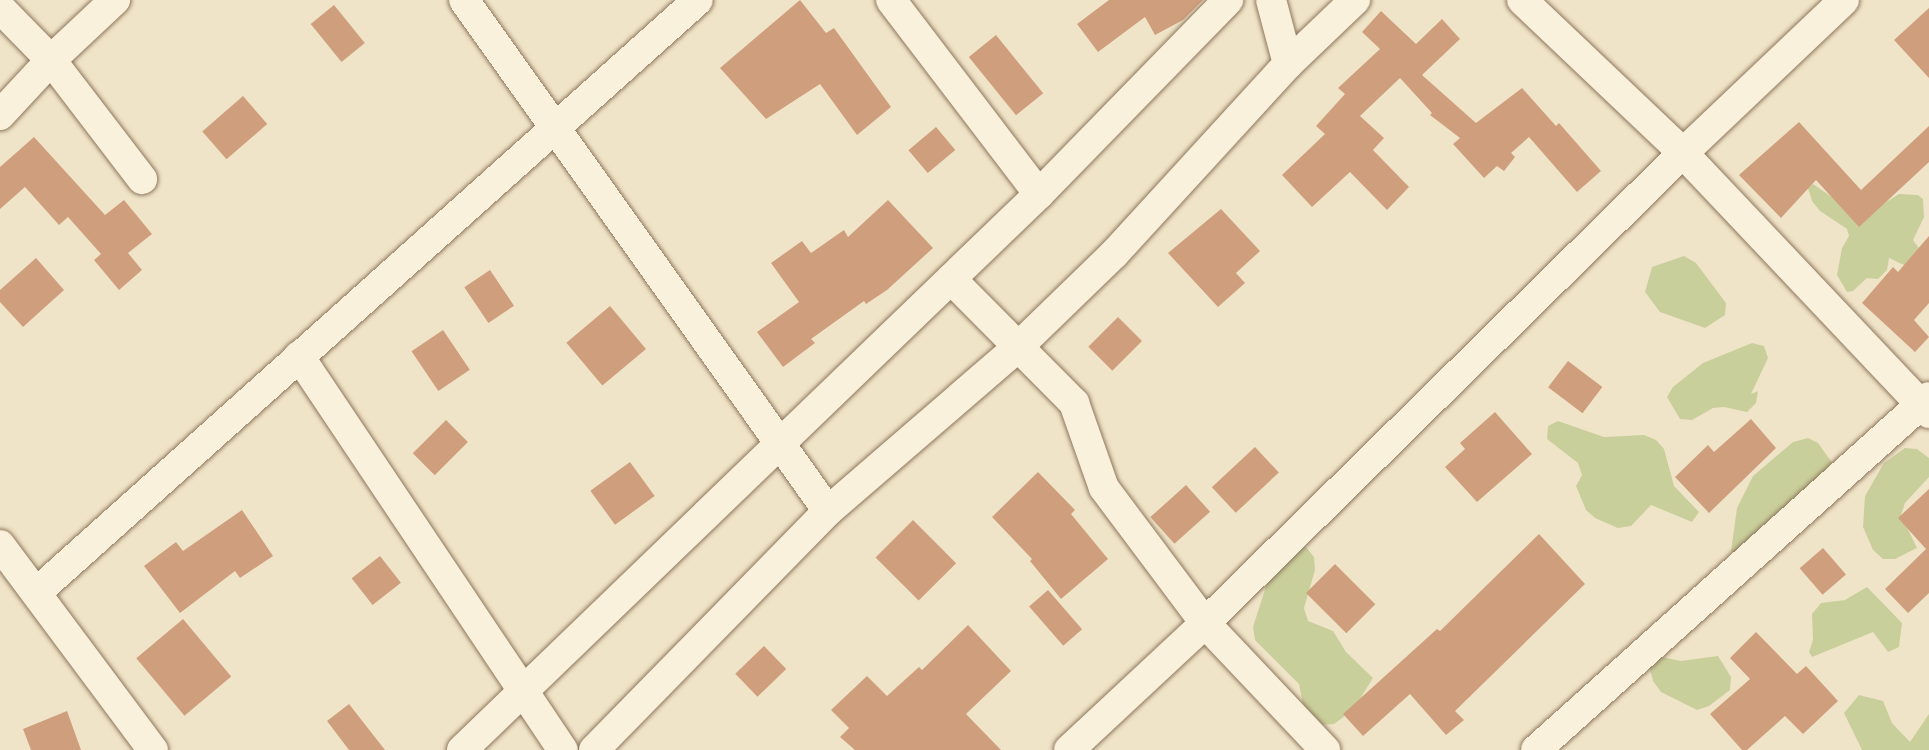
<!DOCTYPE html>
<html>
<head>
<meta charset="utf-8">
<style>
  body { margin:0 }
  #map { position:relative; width:1929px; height:750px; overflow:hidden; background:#f0e4c8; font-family:"PT Serif",serif }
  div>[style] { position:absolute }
  .green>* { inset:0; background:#c9cf9b }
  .building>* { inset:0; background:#cf9f7d; transform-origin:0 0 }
  .roads { filter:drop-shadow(0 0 2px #8d765c) drop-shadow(0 0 2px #8d765c) }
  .minor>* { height:30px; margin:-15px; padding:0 15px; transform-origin:15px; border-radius:15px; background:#faf1dc }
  span { translate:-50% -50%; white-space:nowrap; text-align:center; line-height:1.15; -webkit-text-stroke:6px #f7eed8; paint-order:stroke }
</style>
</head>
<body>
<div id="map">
  <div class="green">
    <i style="clip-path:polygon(1813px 184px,1839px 202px,1883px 204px,1899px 194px,1918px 195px,1923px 199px,1924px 217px,1913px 240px,1921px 251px,1906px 266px,1889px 258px,1887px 270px,1878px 279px,1867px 278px,1853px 291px,1847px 292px,1837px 275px,1842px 248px,1849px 236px,1847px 229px,1820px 211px,1812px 201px,1808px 188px)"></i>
    <i style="clip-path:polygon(1684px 256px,1696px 263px,1726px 303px,1725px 315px,1705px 328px,1660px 312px,1645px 292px,1652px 267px)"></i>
    <i style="clip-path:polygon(1752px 343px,1764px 346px,1768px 358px,1751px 394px,1758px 391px,1756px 403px,1747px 412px,1724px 407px,1713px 408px,1692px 420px,1680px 419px,1667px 397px,1673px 387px,1703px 363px)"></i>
    <i style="clip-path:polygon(1558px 421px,1604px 437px,1644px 435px,1656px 440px,1664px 449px,1674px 486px,1699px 512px,1692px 522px,1651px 505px,1631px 526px,1618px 528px,1595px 518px,1586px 510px,1576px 486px,1582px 475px,1578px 463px,1547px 439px,1548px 426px)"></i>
    <i style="clip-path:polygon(1808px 438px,1818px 443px,1833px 464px,1743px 558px,1731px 551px,1737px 508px,1753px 476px,1793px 442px)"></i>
    <i style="clip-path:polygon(1905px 448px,1917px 449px,1929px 458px,1929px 477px,1905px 503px,1901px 515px,1917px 548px,1895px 559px,1883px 559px,1873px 550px,1863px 527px,1865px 496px,1884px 463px)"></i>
    <i style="clip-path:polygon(1306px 547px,1314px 557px,1315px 570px,1304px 608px,1308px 621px,1333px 631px,1346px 652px,1373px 678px,1353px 710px,1334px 724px,1322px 725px,1304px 709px,1299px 684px,1255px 640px,1253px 627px,1269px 577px,1294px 548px)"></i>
    <i style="clip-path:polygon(1867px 587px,1902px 623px,1899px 647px,1888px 652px,1873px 632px,1812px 657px,1809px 652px,1813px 640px,1812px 614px,1821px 603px,1845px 600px)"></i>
    <i style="clip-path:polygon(1657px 656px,1681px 661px,1718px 656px,1731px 677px,1730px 690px,1709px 706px,1697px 710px,1661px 692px,1653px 681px,1649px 665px)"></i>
    <i style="clip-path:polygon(1859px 695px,1883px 701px,1892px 723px,1910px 742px,1929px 714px,1929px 750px,1862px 750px,1844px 713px)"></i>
  </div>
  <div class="building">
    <i style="clip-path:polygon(800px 0,826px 33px,834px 28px,891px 107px,857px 135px,820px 84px,766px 119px,720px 68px)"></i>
    <i style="clip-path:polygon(1109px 0,1203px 0,1183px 20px,1155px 35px,1145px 17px,1098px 52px,1077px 24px)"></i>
    <i style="left:334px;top:5px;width:49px;height:30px;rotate:51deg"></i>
    <i style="clip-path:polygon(1929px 8px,1929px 78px,1894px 40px)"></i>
    <i style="clip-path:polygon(1381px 11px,1416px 44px,1442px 19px,1460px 39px,1422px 75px,1476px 123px,1522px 88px,1556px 126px,1559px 123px,1601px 171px,1577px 192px,1529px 137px,1511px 153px,1515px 157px,1504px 171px,1497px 166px,1484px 178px,1453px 144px,1460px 138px,1430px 115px,1432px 113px,1400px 78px,1360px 116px,1384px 138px,1373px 150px,1409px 187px,1387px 210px,1350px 172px,1312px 207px,1282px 175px,1325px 134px,1316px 126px,1345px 94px,1338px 88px,1380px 49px,1362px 32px)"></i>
    <i style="left:996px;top:35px;width:75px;height:35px;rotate:51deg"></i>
    <i style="left:243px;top:96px;width:37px;height:54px;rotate:49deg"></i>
    <i style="clip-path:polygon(1799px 122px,1861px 190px,1929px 126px,1929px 162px,1859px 227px,1816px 180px,1781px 218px,1739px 175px)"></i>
    <i style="left:936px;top:127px;width:30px;height:36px;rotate:50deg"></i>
    <i style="clip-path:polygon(34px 137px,105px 215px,124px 200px,152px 234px,128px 253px,142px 270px,119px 290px,94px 260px,101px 254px,68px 217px,59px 225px,25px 187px,0 209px,0 167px)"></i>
    <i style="clip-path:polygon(888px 200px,933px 248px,887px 290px,866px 304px,864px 301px,811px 339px,815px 343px,783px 367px,757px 332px,799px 302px,771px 263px,802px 241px,811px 253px,844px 230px,848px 237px)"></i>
    <i style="clip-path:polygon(1221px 209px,1260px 251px,1236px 273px,1245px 283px,1218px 307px,1168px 253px)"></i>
    <i style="clip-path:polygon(1929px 236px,1929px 303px,1914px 320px,1929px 337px,1915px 352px,1862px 303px,1893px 267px,1898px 272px)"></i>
    <i style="clip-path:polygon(36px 258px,64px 290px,23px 327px,0 302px,0 290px)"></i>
    <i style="left:490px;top:270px;width:43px;height:31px;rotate:56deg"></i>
    <i style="left:610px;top:306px;width:56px;height:57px;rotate:50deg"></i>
    <i style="left:1118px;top:317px;width:34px;height:42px;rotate:45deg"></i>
    <i style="left:443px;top:330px;width:48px;height:38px;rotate:56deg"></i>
    <i style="left:1568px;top:361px;width:43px;height:33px;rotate:37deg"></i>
    <i style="clip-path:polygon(1495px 412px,1532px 454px,1477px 502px,1445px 467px,1465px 449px,1460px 443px)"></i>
    <i style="clip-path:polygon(1751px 419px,1776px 448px,1709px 513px,1675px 477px,1708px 445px,1714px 452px)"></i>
    <i style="left:446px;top:420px;width:31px;height:47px;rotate:45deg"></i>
    <i style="left:1255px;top:447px;width:35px;height:59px;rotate:47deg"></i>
    <i style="left:630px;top:462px;width:42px;height:49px;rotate:54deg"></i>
    <i style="clip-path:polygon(1038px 472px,1075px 510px,1071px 514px,1108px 559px,1061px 599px,1030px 561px,1032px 559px,992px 517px)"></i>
    <i style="left:1186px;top:485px;width:36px;height:48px;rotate:48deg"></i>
    <i style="clip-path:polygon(1929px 489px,1929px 593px,1908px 613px,1885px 589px,1926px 549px,1898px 518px)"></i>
    <i style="clip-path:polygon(242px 510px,273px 556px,240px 578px,235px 571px,180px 613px,144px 566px,176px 542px,183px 551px)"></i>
    <i style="left:913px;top:520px;width:61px;height:53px;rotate:45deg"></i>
    <i style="clip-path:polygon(1539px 534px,1585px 584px,1455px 711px,1464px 720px,1446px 735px,1410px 694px,1363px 736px,1343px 714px,1437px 629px,1440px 631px)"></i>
    <i style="left:1823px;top:548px;width:35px;height:31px;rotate:49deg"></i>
    <i style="left:380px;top:556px;width:34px;height:36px;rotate:52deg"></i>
    <i style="left:1335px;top:564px;width:57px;height:41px;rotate:45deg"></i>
    <i style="left:1048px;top:590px;width:52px;height:25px;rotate:49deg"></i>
    <i style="left:183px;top:619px;width:75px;height:61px;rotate:50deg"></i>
    <i style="clip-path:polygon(968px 625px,1011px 671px,966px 714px,1001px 750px,855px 750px,840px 737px,849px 728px,831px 710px,867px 676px,887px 696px,919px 667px,922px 670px)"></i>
    <i style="clip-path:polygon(1756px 632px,1797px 674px,1806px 666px,1838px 701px,1803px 734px,1785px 716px,1747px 750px,1742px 750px,1710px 714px,1750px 679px,1730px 658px)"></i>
    <i style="left:764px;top:646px;width:32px;height:40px;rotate:46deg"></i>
    <i style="clip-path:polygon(349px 704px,385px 750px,349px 750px,327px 721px)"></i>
    <i style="clip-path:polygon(67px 711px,81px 750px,31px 750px,23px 729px)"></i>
  </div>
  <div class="roads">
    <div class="minor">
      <i style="left:464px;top:0;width:627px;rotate:54.54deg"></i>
      <i style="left:891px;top:0;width:244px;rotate:52.7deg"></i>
      <i style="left:1271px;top:0;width:66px;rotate:75.1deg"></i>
      <i style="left:1522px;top:0;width:222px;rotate:43.5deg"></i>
      <i style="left:1683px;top:153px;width:358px;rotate:46.6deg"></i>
      <i style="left:0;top:8px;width:73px;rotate:45.6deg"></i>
      <i style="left:51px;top:60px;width:150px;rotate:52.6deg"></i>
      <i style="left:0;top:115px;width:75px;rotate:-47.2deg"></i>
      <i style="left:51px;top:60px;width:88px;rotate:-43.2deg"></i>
      <i style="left:951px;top:279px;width:175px;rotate:45.2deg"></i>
      <i style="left:1074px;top:403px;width:90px;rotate:70.6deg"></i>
      <i style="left:1104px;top:488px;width:169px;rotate:53.2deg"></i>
      <i style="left:1205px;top:623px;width:175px;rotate:46.6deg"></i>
      <i style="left:299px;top:356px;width:474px;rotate:56.2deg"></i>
      <i style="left:0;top:545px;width:256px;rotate:53.3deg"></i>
      <i style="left:37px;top:592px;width:887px;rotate:-41.85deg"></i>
      <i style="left:462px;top:750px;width:801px;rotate:-43.94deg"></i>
      <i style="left:1039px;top:194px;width:271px;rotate:-45.7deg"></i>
      <i style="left:594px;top:750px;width:334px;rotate:-45.6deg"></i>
      <i style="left:828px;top:511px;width:252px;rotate:-40.8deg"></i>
      <i style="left:1019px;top:346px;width:132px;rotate:-44.1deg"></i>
      <i style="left:1114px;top:254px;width:258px;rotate:-47.5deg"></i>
      <i style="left:1288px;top:64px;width:93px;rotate:-43.7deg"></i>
      <i style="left:1069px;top:750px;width:186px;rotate:-43deg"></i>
      <i style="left:1205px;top:623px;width:670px;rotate:-44.52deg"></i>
      <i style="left:1683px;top:153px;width:222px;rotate:-43.5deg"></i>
      <i style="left:1536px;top:750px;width:528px;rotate:-41.93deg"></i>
    </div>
  </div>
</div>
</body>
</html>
